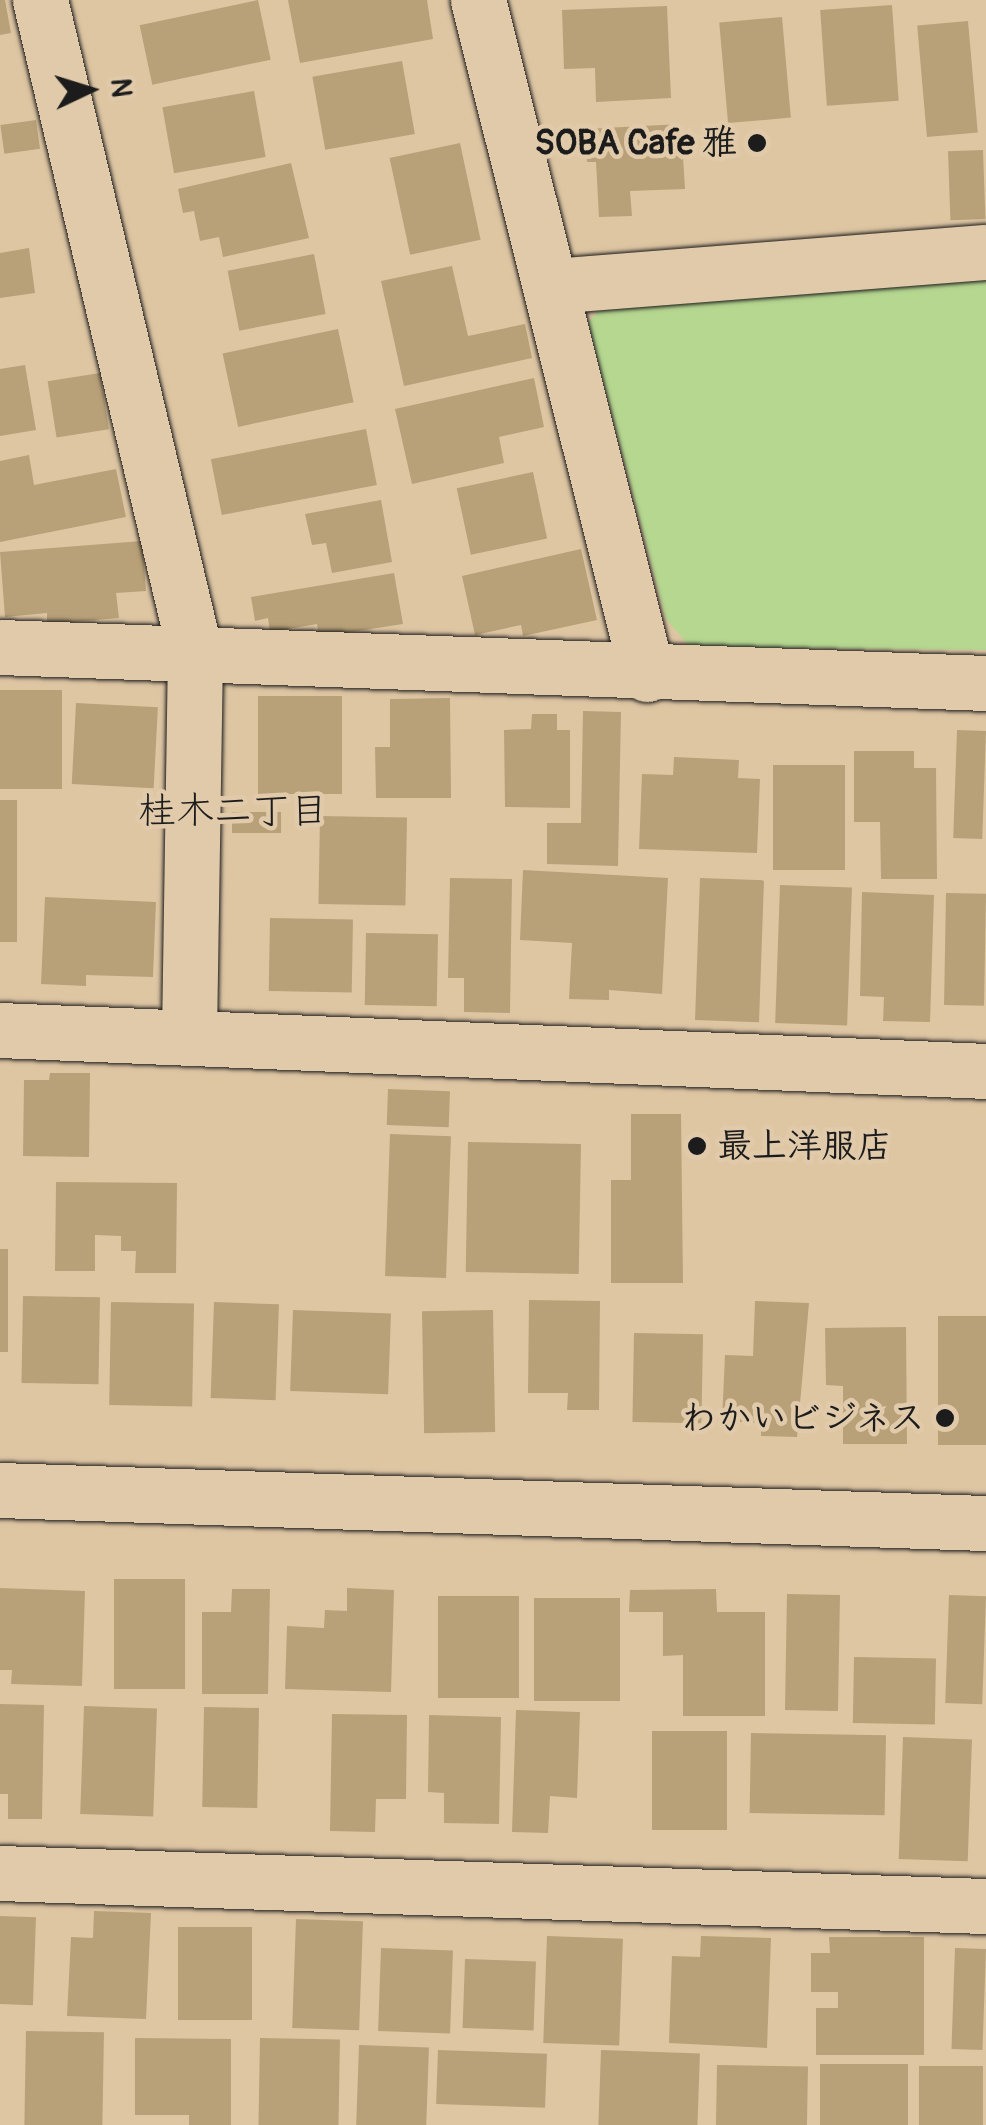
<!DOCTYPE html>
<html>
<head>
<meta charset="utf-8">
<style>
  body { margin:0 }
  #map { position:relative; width:986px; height:2125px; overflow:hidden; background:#dec6a3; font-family:Pangolin,"Klee One",sans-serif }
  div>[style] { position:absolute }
  .green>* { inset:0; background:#b6d790 }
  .building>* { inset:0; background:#b8a178; transform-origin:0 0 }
  .roads { filter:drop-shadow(0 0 2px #1c1c1c) drop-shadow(0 0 2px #1c1c1c) }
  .street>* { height:55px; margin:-27.5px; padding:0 27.5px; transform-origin:27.5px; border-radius:27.5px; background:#e1caaa }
  .secondary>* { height:55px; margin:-27.5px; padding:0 27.5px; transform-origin:27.5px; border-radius:27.5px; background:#e1caaa }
  .dots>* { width:28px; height:28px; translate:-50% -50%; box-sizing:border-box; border:5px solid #e1caaa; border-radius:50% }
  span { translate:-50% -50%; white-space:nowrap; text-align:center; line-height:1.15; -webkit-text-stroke:9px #e1caaa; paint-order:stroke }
  .poi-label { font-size:35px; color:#1c1c1c; font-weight:700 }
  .right { translate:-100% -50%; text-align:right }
  .left { translate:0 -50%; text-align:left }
  .neighbourhood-label { font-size:38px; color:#1c1c1c }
  .north { position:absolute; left:40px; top:40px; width:100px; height:100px; -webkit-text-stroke:8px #e1caaa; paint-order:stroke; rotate:86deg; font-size:28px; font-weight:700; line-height:40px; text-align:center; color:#1c1c1c }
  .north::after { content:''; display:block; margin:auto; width:35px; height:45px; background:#1c1c1c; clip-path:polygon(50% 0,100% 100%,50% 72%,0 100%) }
</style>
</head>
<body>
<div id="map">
  <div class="green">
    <i style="clip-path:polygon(986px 276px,986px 650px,690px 647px,666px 619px,588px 323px,605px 303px)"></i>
  </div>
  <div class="building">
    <i style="clip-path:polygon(0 0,5px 0,11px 33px,0 35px)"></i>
    <i style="left:258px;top:0;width:61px;height:121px;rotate:78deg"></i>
    <i style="clip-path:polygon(288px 0,427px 0,433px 39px,300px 63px)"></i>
    <i style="left:892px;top:5px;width:96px;height:72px;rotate:86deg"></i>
    <i style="clip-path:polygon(667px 6px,671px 98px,596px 102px,595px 68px,564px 69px,562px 10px)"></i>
    <i style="left:782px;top:17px;width:101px;height:63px;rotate:85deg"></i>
    <i style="left:968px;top:21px;width:112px;height:51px;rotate:85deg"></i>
    <i style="left:402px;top:61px;width:74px;height:91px;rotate:80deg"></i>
    <i style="left:254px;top:91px;width:67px;height:93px;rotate:80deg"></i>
    <i style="left:36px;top:120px;width:29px;height:36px;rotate:82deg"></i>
    <i style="clip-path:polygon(681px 124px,685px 189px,630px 191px,632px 216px,599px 217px,596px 162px,587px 162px,585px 129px)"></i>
    <i style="left:460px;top:143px;width:99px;height:72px;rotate:78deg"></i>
    <i style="left:983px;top:150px;width:69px;height:35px;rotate:88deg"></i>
    <i style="clip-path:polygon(291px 163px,309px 238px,223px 257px,219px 237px,200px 241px,194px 211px,183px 213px,178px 189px)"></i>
    <i style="clip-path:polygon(29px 248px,35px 293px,0 298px,0 253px)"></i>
    <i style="left:314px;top:254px;width:61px;height:88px;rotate:79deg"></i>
    <i style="clip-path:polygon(452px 266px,468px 336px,525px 324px,532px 358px,404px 386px,381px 281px)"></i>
    <i style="left:338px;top:329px;width:75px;height:118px;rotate:78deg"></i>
    <i style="clip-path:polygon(25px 365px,36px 430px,0 436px,0 369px)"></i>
    <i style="left:100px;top:373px;width:57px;height:53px;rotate:81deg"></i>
    <i style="clip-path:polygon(534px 378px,544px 427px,499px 437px,504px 463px,412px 484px,395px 409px)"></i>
    <i style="left:366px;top:429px;width:57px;height:158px;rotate:79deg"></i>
    <i style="clip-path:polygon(29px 455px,34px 485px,116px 469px,126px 517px,0 542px,0 461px)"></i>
    <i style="left:533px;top:472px;width:68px;height:78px;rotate:78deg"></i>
    <i style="clip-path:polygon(381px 500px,392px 562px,332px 573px,326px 543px,312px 545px,305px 514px)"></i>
    <i style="clip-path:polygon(142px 541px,146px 591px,116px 593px,119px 618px,47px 624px,47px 613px,5px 617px,0 552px)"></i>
    <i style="clip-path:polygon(581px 549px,597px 620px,523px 636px,521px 625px,475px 635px,462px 576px)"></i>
    <i style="clip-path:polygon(394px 573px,403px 624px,319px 637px,317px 624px,270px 632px,268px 618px,255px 621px,251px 597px)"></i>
    <i style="left:0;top:690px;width:62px;height:99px"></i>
    <i style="left:342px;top:696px;width:98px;height:84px;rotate:90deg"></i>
    <i style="clip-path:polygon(450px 698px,451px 798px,376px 798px,375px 747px,390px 747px,390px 699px)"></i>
    <i style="left:76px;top:703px;width:82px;height:81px;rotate:3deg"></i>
    <i style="clip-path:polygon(583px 711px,621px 712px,618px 866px,547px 864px,547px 823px,581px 823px)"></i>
    <i style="clip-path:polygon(532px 714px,557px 714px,557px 730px,570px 730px,570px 808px,505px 807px,504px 730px,531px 729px)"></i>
    <i style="left:957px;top:730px;width:29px;height:108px;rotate:2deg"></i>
    <i style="clip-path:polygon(854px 751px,914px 751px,914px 768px,936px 768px,937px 879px,881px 879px,880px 822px,854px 822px)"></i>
    <i style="clip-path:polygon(674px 757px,739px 760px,738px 778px,760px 779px,757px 853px,639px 849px,642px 774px,673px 775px)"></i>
    <i style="left:773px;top:765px;width:72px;height:105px"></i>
    <i style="left:0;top:800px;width:17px;height:142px"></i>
    <i style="left:281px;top:812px;width:21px;height:49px;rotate:90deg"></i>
    <i style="left:320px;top:816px;width:87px;height:88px;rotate:1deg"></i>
    <i style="clip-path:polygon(523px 870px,668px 878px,662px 994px,609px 990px,609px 1000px,569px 999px,572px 943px,520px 940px)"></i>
    <i style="clip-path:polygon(450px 878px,512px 879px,510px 1013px,464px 1012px,464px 978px,448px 978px)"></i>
    <i style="left:700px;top:878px;width:64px;height:142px;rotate:2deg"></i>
    <i style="left:780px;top:885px;width:72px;height:138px;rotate:2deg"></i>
    <i style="clip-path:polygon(862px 892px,934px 895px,930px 1022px,883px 1021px,884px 997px,860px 996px)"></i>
    <i style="left:946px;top:893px;width:40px;height:112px;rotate:1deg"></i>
    <i style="clip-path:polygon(45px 897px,156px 902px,153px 977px,86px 975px,86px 986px,41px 984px)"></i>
    <i style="left:270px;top:918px;width:83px;height:73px;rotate:1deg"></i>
    <i style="left:366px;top:933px;width:72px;height:72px;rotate:1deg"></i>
    <i style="clip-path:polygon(50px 1073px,90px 1073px,89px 1157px,23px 1156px,24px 1080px,49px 1080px)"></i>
    <i style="left:388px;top:1089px;width:62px;height:36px;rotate:2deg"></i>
    <i style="clip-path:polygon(631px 1114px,681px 1114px,683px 1283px,611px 1283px,611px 1180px,631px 1180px)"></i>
    <i style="left:390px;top:1134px;width:61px;height:142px;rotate:2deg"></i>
    <i style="left:468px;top:1142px;width:113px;height:130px;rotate:1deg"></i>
    <i style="clip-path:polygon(56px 1182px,177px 1183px,176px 1273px,135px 1273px,136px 1251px,121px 1251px,121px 1236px,95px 1235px,95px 1271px,55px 1271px)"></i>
    <i style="left:0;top:1249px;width:8px;height:103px"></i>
    <i style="left:23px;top:1296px;width:77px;height:87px;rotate:1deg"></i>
    <i style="clip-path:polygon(529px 1300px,600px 1301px,599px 1410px,567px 1410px,568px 1393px,528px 1393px)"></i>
    <i style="clip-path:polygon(755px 1301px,809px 1303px,797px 1437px,761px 1436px,761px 1423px,722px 1421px,725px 1355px,753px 1356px)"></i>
    <i style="left:111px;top:1302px;width:83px;height:103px;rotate:1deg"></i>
    <i style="left:214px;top:1302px;width:65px;height:96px;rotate:2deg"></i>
    <i style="left:293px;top:1310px;width:98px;height:81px;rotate:2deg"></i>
    <i style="left:493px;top:1310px;width:122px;height:71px;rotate:89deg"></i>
    <i style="left:938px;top:1316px;width:48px;height:129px"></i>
    <i style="clip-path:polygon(906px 1327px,907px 1444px,843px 1444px,843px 1386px,826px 1385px,825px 1328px)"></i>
    <i style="left:634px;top:1333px;width:69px;height:89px;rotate:1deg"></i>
    <i style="left:114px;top:1579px;width:71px;height:110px"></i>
    <i style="clip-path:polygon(0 1588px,85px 1591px,82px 1686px,11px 1684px,12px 1670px,0 1670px)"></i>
    <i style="clip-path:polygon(347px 1588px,394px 1590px,391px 1692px,285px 1689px,287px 1626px,324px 1628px,325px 1610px,347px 1611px)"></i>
    <i style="clip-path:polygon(232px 1589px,270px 1589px,268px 1694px,202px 1694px,202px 1612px,231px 1612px)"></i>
    <i style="clip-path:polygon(716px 1589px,717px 1612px,765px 1612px,765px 1716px,683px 1716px,683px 1655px,663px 1656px,663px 1612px,629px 1612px,630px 1590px)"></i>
    <i style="left:787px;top:1594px;width:53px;height:116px;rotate:1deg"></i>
    <i style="left:949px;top:1595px;width:37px;height:108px;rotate:2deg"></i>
    <i style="left:438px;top:1596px;width:81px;height:102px"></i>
    <i style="left:534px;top:1598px;width:86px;height:103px"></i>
    <i style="left:854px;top:1657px;width:82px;height:66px;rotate:1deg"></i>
    <i style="clip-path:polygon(0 1704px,44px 1705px,42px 1819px,8px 1819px,8px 1794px,0 1794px)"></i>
    <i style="left:84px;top:1706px;width:73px;height:108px;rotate:2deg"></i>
    <i style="left:204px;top:1707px;width:55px;height:100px;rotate:1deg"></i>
    <i style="clip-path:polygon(516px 1710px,580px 1712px,577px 1798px,550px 1796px,548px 1833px,512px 1832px)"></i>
    <i style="clip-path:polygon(332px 1714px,407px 1715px,406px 1799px,376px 1799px,375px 1832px,330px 1831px)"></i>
    <i style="clip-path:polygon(429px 1715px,501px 1717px,499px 1824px,444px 1823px,444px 1793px,428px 1792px)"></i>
    <i style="left:652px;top:1731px;width:75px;height:99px"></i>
    <i style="left:751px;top:1733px;width:135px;height:80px;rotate:1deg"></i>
    <i style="left:903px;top:1737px;width:69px;height:122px;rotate:2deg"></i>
    <i style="clip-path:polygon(94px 1911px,151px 1913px,146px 2019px,67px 2016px,71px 1937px,93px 1938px)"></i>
    <i style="left:0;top:1916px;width:36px;height:88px;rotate:2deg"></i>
    <i style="left:296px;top:1919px;width:67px;height:109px;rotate:2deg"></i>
    <i style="left:178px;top:1927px;width:74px;height:93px"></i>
    <i style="left:547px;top:1936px;width:76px;height:107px;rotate:2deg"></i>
    <i style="clip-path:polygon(701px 1936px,771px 1938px,767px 2048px,669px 2043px,672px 1956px,700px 1957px)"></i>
    <i style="clip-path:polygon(829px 1937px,924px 1937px,924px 2055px,816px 2055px,816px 2008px,838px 2008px,838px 1992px,811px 1992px,811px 1953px,830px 1953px)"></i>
    <i style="left:381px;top:1948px;width:72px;height:83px;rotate:2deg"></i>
    <i style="left:955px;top:1948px;width:31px;height:101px;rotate:2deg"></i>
    <i style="left:465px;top:1959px;width:71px;height:69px;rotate:2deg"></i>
    <i style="left:26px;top:2031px;width:78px;height:94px;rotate:1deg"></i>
    <i style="clip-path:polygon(135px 2038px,231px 2039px,231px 2125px,189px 2125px,189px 2115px,135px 2115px)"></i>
    <i style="left:260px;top:2038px;width:80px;height:87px;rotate:1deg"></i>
    <i style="left:359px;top:2045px;width:70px;height:80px;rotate:2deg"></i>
    <i style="left:438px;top:2050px;width:109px;height:54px;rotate:2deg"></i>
    <i style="left:601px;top:2050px;width:99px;height:75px;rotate:2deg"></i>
    <i style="left:820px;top:2064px;width:88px;height:61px"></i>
    <i style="left:717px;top:2065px;width:91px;height:60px;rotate:1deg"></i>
    <i style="left:919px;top:2066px;width:64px;height:59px"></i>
  </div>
  <div class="roads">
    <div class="street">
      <i style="left:40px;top:0;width:671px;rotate:76.65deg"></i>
      <i style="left:195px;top:653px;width:385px;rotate:90.9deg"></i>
      <i style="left:478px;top:0;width:695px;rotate:75.92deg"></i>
      <i style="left:552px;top:286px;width:435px;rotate:-4.5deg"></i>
      <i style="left:0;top:647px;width:987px;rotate:2.09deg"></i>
      <i style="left:0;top:1030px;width:987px;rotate:2.38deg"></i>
      <i style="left:0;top:1873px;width:987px;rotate:1.92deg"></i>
    </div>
    <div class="secondary">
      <i style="left:0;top:1490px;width:987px;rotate:1.92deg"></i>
    </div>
  </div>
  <div class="dots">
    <i style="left:757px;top:143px;background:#1c1c1c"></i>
    <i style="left:697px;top:1146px;background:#1c1c1c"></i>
    <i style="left:945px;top:1418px;background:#1c1c1c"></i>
  </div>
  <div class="poi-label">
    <span class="right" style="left:737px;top:143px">SOBA Cafe 雅</span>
    <span class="left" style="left:717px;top:1146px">最上洋服店</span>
    <span class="right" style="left:925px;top:1418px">わかいビジネス</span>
  </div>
  <div class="neighbourhood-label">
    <span style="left:233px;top:812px">桂木二丁目</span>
  </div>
  <div class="north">N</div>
</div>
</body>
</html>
